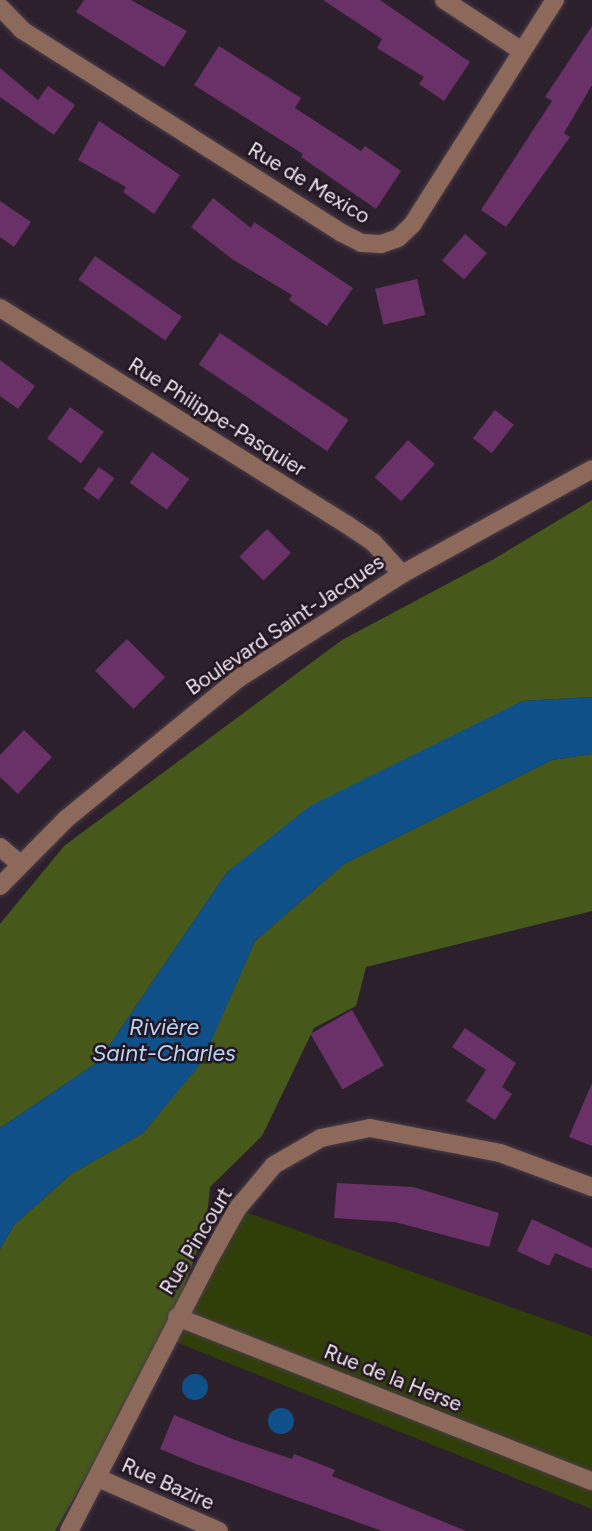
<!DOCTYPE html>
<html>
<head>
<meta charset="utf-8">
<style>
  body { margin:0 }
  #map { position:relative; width:592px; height:1531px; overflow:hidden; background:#2d202d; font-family:Figtree,sans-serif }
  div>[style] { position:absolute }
  .green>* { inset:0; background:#303e08 }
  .forest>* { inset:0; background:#47591a }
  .water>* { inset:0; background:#0f5089 }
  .round { border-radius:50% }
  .building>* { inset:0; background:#6a3068; transform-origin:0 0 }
  .roads { filter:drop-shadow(0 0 2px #483c48) drop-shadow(0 0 2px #483c48) }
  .minor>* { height:18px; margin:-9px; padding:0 9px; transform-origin:9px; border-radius:9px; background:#8c695a }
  span { translate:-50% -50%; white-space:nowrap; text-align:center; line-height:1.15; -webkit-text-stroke:5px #231623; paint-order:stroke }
  .street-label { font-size:21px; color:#efe6ee }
  .water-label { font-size:23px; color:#b7d6f7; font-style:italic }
</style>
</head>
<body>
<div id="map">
  <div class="green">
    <i style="clip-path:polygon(237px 1209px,592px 1336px,592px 1509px,166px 1338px)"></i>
  </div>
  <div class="forest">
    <i style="clip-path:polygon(592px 500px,592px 697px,522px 701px,227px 872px,98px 1062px,0 1128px,0 924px,64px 846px,342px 640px,494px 559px)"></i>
    <i style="clip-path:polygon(592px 754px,592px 911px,366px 967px,356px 1006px,314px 1028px,262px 1136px,210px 1187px,206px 1226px,166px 1337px,55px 1531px,0 1531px,0 1249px,14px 1225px,71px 1174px,143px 1133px,202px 1061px,255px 941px,344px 864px,552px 760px)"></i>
  </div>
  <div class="water">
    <i style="clip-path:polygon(592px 697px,592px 754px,552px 760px,344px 864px,255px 941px,202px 1062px,143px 1133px,71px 1174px,14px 1225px,0 1249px,0 1128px,98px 1062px,227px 872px,310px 806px,522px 701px)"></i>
    <i class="round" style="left:182px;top:1374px;width:26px;height:26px"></i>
    <i class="round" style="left:268px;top:1408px;width:26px;height:26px"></i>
  </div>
  <div class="building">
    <i style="clip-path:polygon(84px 0,131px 0,187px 31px,164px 67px,76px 12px)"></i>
    <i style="clip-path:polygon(323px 0,380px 0,470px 62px,444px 101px,419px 84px,424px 77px,377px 48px,382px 39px)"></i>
    <i style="clip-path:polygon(592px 26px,592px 85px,564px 133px,570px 137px,506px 227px,481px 210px,552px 101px,545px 97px)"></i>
    <i style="clip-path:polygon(219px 46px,301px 98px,295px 108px,361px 151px,365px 146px,401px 171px,376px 209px,301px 157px,303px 154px,194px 85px)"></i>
    <i style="clip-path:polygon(0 68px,38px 100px,48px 86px,75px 105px,54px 135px,0 97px)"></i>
    <i style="clip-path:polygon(99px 121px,180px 175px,154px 214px,123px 192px,126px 187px,78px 160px)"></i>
    <i style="clip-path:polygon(213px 198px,251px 228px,254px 222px,353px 288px,327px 326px,289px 300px,292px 295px,232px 259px,191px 227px)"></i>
    <i style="clip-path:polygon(0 201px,31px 222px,14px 247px,0 237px)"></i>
    <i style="left:465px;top:234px;width:29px;height:35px;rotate:41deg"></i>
    <i style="left:95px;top:256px;width:106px;height:29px;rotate:35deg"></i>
    <i style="left:417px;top:279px;width:37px;height:43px;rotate:77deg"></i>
    <i style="left:220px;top:333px;width:155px;height:38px;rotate:34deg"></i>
    <i style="clip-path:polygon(0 360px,35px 386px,18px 409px,0 396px)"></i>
    <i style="left:70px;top:407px;width:42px;height:39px;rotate:36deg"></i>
    <i style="left:495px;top:410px;width:24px;height:36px;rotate:38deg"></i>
    <i style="left:408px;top:440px;width:36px;height:50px;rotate:42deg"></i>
    <i style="left:152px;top:452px;width:46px;height:38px;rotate:36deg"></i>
    <i style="left:99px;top:467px;width:19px;height:27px;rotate:36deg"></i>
    <i style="left:267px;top:529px;width:34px;height:39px;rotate:45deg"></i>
    <i style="left:127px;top:639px;width:54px;height:45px;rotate:45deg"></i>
    <i style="clip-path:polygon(24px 730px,52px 757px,18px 794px,0 777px,0 755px)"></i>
    <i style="left:352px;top:1010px;width:64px;height:48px;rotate:60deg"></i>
    <i style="clip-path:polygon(465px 1028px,516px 1063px,502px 1087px,512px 1094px,495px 1120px,466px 1101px,486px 1070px,452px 1047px)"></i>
    <i style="clip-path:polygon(592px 1083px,592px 1146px,569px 1137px)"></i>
    <i style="clip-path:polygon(337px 1183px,413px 1187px,499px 1213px,489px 1247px,395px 1222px,334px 1218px)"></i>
    <i style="clip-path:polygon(532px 1219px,592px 1248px,592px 1269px,555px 1253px,549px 1266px,517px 1251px)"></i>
    <i style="clip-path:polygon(174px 1415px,235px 1440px,292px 1459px,294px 1454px,335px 1470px,332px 1476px,466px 1531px,382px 1531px,196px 1464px,160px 1449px)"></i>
  </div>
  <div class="roads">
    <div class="minor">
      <i style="left:444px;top:0;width:93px;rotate:33.2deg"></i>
      <i style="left:0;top:7px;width:32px;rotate:46deg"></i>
      <i style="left:22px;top:30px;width:379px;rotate:32.4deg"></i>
      <i style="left:342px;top:233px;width:22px;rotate:27deg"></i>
      <i style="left:362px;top:243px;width:19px;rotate:3deg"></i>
      <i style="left:381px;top:244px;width:18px;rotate:-19deg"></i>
      <i style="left:398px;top:238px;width:19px;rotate:-43deg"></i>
      <i style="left:412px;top:225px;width:267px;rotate:-57.6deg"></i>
      <i style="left:0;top:308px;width:408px;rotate:32deg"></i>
      <i style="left:346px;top:524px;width:32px;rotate:34deg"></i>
      <i style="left:373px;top:542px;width:43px;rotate:47.8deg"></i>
      <i style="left:0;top:847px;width:23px;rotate:40deg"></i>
      <i style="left:0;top:886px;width:94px;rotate:-45.4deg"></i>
      <i style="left:66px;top:819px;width:223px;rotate:-39.2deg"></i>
      <i style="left:239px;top:678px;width:193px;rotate:-32.5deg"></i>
      <i style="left:402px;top:574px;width:217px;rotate:-28.9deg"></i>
      <i style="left:177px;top:1317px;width:446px;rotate:21.6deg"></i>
      <i style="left:98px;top:1478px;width:132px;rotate:23.7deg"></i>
      <i style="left:69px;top:1531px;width:299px;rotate:-62.7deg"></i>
      <i style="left:206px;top:1265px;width:64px;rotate:-61deg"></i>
      <i style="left:237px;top:1209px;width:57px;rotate:-49.9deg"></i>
      <i style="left:274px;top:1165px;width:54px;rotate:-29.9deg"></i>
      <i style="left:321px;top:1138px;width:50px;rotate:-11.5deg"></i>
      <i style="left:370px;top:1128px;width:132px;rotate:10.9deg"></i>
      <i style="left:500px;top:1153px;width:98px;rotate:20.3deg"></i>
    </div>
  </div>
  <div class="street-label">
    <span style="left:309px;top:183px;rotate:31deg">Rue de Mexico</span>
    <span style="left:217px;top:417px;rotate:32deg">Rue Philippe-Pasquier</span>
    <span style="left:285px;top:625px;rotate:-34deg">Boulevard Saint-Jacques</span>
    <span style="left:196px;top:1241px;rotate:-59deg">Rue Pincourt</span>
    <span style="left:393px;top:1378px;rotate:22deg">Rue de la Herse</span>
    <span style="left:168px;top:1484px;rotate:24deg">Rue Bazire</span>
  </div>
  <div class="water-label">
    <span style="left:164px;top:1040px">Rivière<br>Saint-Charles</span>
  </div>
</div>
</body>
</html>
